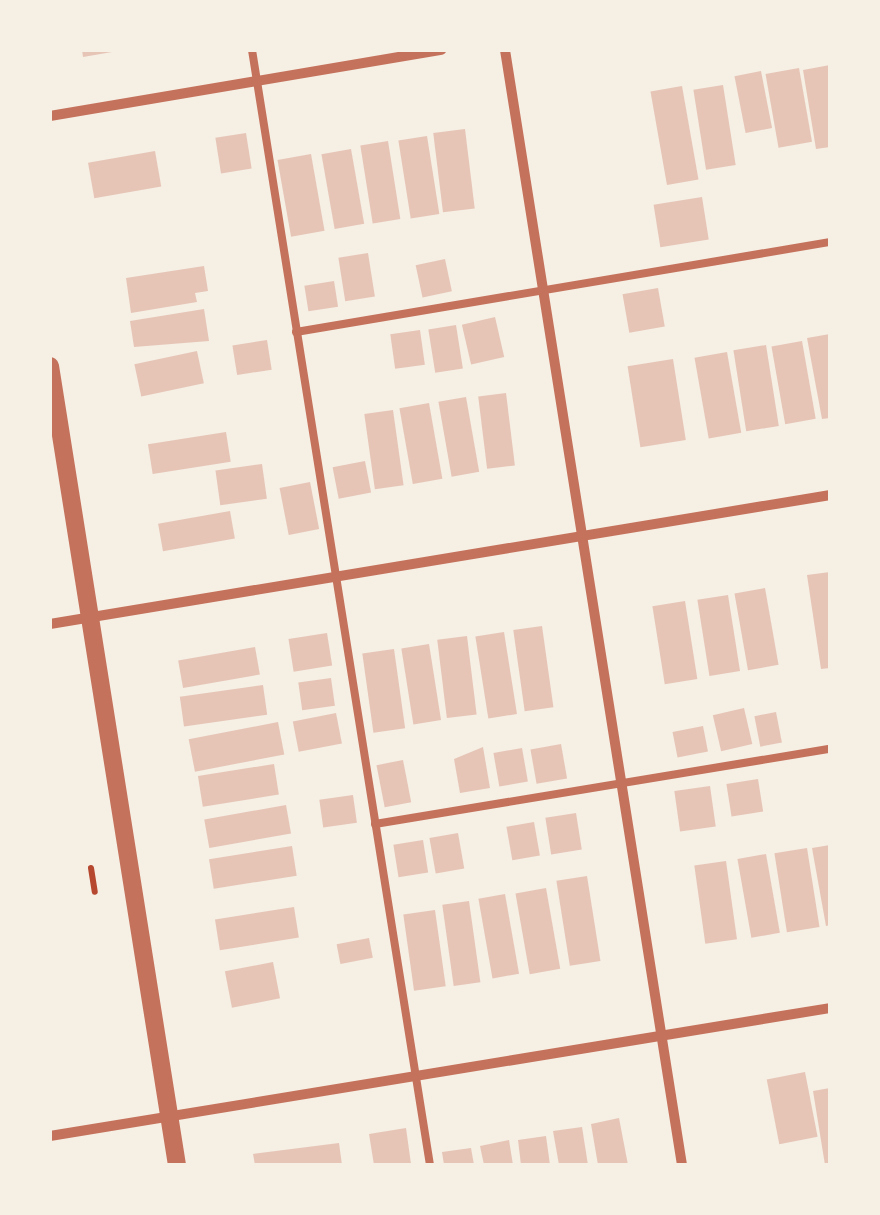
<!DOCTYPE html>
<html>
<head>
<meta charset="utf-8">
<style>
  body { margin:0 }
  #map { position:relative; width:880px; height:1215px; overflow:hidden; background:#f6efe4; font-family:Commissioner,sans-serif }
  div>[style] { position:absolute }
  .building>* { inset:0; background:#e6c5b7; transform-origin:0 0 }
  .path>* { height:6px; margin:-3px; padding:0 3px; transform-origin:3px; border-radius:3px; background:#b5482f }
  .service>* { height:8px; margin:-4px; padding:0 4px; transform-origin:4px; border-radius:4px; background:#c5725c }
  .minor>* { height:10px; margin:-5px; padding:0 5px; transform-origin:5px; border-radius:5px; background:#c5725c }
  .tertiary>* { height:18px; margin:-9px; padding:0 9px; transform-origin:9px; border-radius:9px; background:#c5725c }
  span { translate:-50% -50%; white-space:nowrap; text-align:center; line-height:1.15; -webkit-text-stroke:9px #f6efe4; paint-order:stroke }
  .frame { position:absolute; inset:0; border:52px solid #f6efe4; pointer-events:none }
</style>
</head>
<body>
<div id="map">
  <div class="building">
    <i style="clip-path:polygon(82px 50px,112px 50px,112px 52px,83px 57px)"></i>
    <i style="clip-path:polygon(830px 65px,830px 147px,816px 149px,803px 70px)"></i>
    <i style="left:799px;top:68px;width:75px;height:34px;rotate:80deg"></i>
    <i style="left:761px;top:71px;width:58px;height:27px;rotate:79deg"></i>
    <i style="left:723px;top:85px;width:81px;height:30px;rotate:81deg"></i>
    <i style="left:682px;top:86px;width:95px;height:32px;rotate:80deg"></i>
    <i style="left:465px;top:129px;width:80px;height:32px;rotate:83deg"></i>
    <i style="left:246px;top:133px;width:36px;height:31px;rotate:81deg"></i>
    <i style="left:427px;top:136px;width:79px;height:29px;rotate:81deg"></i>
    <i style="left:388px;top:141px;width:79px;height:28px;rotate:81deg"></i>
    <i style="left:351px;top:149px;width:76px;height:30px;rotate:80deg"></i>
    <i style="left:155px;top:151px;width:36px;height:68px;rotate:80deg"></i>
    <i style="left:311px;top:154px;width:78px;height:34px;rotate:80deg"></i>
    <i style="left:702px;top:197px;width:43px;height:49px;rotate:81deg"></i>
    <i style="left:368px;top:253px;width:44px;height:30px;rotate:81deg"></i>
    <i style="left:445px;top:259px;width:33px;height:30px;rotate:78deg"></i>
    <i style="clip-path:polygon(204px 266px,208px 291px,195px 293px,197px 302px,131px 313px,126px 278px)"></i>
    <i style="left:334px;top:281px;width:26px;height:30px;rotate:81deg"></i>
    <i style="left:658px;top:288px;width:39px;height:36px;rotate:80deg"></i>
    <i style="clip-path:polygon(204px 309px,209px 341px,134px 347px,130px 321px)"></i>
    <i style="left:495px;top:317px;width:41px;height:34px;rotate:77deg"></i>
    <i style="left:456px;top:325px;width:44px;height:28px;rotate:81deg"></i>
    <i style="left:420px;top:330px;width:35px;height:30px;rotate:82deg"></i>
    <i style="clip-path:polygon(830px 334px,830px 418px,822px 419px,807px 338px)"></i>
    <i style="left:267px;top:340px;width:30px;height:35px;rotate:81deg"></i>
    <i style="left:802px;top:341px;width:79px;height:31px;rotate:80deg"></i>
    <i style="left:766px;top:345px;width:82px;height:33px;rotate:81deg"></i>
    <i style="left:197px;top:351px;width:33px;height:64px;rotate:78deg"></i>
    <i style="left:727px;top:352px;width:82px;height:33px;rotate:80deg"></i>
    <i style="left:673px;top:359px;width:82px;height:46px;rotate:81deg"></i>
    <i style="left:506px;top:393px;width:73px;height:28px;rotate:83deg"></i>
    <i style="left:466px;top:397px;width:76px;height:28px;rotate:80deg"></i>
    <i style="left:429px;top:403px;width:77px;height:30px;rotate:80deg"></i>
    <i style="left:393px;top:410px;width:76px;height:29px;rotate:82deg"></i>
    <i style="left:226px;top:432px;width:30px;height:79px;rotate:81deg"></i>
    <i style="left:365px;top:461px;width:32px;height:33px;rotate:79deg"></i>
    <i style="left:262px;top:464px;width:35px;height:47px;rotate:82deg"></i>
    <i style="left:310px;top:482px;width:48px;height:31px;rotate:79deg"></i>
    <i style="left:230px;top:511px;width:28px;height:73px;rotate:80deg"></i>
    <i style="clip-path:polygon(830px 572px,830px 668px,821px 669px,807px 575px)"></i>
    <i style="left:765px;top:588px;width:78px;height:31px;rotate:80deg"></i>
    <i style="left:728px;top:595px;width:77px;height:31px;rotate:81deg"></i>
    <i style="left:685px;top:601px;width:79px;height:33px;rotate:81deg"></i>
    <i style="left:542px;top:626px;width:82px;height:29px;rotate:82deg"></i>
    <i style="left:504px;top:632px;width:83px;height:29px;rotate:81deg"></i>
    <i style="left:327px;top:633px;width:33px;height:39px;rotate:81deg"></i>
    <i style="left:467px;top:636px;width:79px;height:30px;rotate:83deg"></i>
    <i style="left:429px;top:644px;width:77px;height:28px;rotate:81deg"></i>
    <i style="left:255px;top:647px;width:28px;height:78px;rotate:80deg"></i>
    <i style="left:394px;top:649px;width:80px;height:32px;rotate:82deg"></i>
    <i style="left:331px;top:678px;width:28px;height:33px;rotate:82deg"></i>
    <i style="left:263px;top:685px;width:30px;height:84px;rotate:82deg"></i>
    <i style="left:744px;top:708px;width:37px;height:32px;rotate:77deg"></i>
    <i style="left:776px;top:712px;width:31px;height:22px;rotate:79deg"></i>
    <i style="left:336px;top:713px;width:31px;height:44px;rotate:79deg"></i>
    <i style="left:278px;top:722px;width:33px;height:91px;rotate:79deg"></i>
    <i style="left:703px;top:726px;width:26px;height:31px;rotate:79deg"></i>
    <i style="left:561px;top:744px;width:35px;height:31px;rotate:80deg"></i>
    <i style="clip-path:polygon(483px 747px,490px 788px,460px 793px,454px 759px)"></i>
    <i style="left:522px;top:748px;width:34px;height:29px;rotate:80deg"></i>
    <i style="left:403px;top:760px;width:43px;height:27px;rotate:79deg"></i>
    <i style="left:274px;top:764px;width:31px;height:77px;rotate:81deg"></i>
    <i style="left:758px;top:779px;width:33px;height:32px;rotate:81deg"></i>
    <i style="left:710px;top:786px;width:41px;height:36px;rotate:82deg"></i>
    <i style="left:353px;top:795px;width:28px;height:34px;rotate:82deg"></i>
    <i style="left:286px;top:805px;width:29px;height:83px;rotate:80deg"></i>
    <i style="left:576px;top:813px;width:37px;height:31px;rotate:81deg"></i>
    <i style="left:534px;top:822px;width:34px;height:28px;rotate:80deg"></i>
    <i style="left:458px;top:833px;width:36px;height:29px;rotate:80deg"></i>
    <i style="left:423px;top:840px;width:33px;height:30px;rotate:81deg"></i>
    <i style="clip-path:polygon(830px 845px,830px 925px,826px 926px,812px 848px)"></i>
    <i style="left:292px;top:846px;width:30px;height:84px;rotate:81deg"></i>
    <i style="left:807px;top:848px;width:80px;height:33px;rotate:81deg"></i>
    <i style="left:766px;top:854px;width:80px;height:29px;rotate:80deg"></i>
    <i style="left:726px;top:861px;width:79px;height:32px;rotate:82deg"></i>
    <i style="left:587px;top:876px;width:86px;height:31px;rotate:81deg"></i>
    <i style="left:546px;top:888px;width:82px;height:31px;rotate:80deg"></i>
    <i style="left:505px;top:894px;width:81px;height:27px;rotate:80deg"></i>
    <i style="left:469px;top:901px;width:82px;height:27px;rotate:82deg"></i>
    <i style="left:294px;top:907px;width:31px;height:80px;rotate:81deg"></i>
    <i style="left:435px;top:910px;width:77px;height:32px;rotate:82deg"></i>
    <i style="left:369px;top:938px;width:20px;height:33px;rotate:79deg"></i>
    <i style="left:273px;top:962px;width:37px;height:49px;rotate:79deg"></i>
    <i style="left:805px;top:1072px;width:66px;height:39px;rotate:79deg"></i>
    <i style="clip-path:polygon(830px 1088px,830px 1165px,825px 1165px,813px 1091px)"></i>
    <i style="clip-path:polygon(619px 1118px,628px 1165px,598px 1165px,591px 1124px)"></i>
    <i style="clip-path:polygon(582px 1127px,588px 1165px,559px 1165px,553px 1131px)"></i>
    <i style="clip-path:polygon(406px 1128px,411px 1164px,374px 1165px,369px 1134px)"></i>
    <i style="clip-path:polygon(546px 1136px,550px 1165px,521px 1165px,518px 1140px)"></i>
    <i style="clip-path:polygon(509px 1140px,513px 1165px,484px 1165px,480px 1146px)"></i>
    <i style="clip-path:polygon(339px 1143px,342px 1165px,255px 1165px,253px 1154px)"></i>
    <i style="clip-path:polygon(471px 1148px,474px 1165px,444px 1165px,442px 1152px)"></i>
  </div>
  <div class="path">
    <i style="left:91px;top:868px;width:24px;rotate:81deg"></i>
  </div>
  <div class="service">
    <i style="left:252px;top:50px;width:1129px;rotate:80.93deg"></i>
    <i style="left:296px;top:332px;width:542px;rotate:-9.57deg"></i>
    <i style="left:375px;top:824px;width:461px;rotate:-9.4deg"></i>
  </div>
  <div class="minor">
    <i style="left:505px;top:50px;width:1129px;rotate:80.98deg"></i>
    <i style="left:50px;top:116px;width:397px;rotate:-9.6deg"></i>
    <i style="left:50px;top:624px;width:791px;rotate:-9.39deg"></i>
    <i style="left:50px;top:1136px;width:790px;rotate:-9.32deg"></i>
  </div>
  <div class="tertiary">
    <i style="left:50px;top:366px;width:809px;rotate:80.97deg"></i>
  </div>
  <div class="frame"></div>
</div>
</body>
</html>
